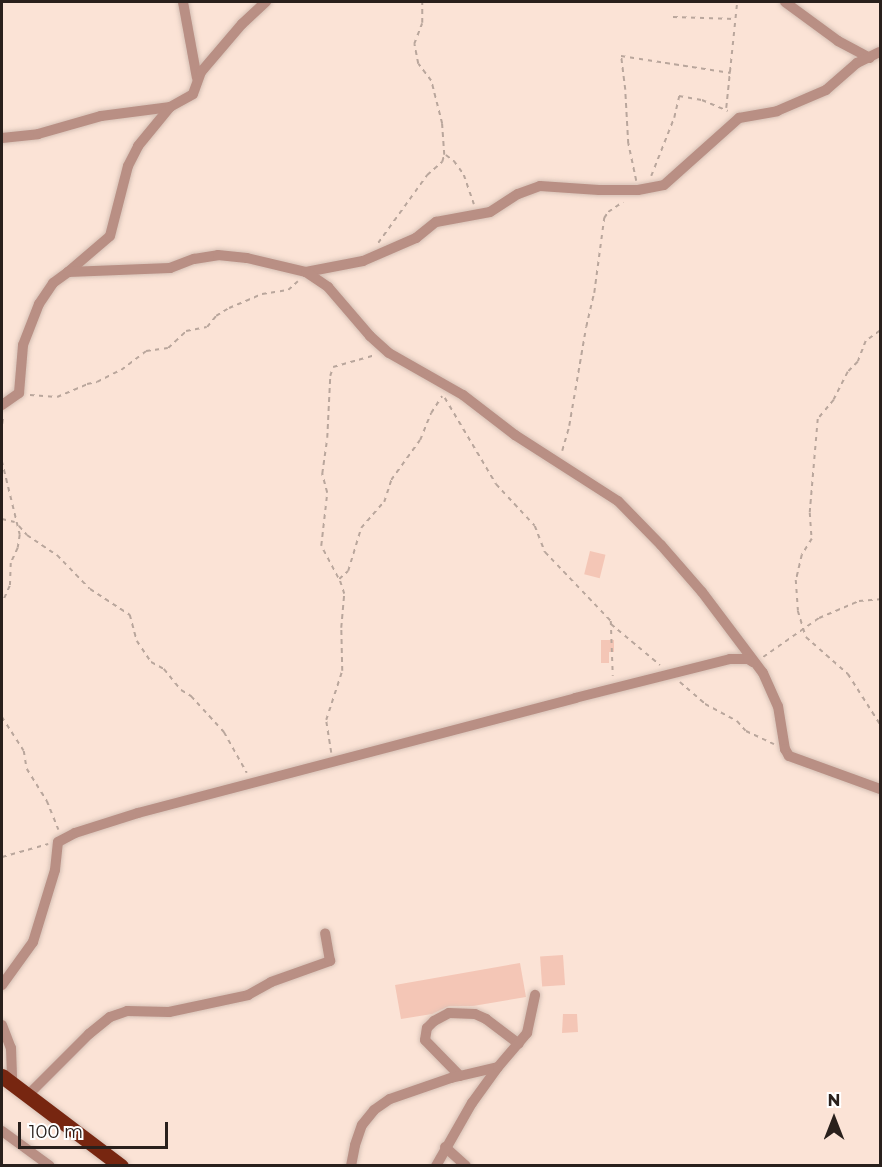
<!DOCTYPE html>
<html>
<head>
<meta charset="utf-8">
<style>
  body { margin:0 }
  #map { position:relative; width:882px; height:1167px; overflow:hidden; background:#fbe3d6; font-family:Montserrat,sans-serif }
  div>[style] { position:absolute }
  .building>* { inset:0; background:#f4c6b6; transform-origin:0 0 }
  .path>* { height:1.5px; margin-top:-0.75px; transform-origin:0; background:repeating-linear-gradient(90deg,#b9a69c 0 4.5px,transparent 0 9px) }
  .roads { filter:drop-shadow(0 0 2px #d5c0b5) drop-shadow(0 0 2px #d5c0b5) }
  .minor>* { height:10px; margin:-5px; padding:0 5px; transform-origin:5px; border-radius:5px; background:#b98f84 }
  .highway>* { height:15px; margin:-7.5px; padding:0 7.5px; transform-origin:7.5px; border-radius:7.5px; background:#772610 }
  span { translate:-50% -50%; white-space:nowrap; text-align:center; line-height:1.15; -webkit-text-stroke:6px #fff; paint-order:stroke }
  .frame { position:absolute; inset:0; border:3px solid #29201c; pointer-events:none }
  .north { position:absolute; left:804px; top:1089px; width:60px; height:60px; -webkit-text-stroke:4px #fff; paint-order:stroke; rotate:0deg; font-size:16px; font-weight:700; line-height:24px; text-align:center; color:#29201c }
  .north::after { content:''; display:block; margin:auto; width:21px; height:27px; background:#29201c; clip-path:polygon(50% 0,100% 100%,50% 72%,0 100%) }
  .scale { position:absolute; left:18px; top:1122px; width:150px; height:27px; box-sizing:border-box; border:3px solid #29201c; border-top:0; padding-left:8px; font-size:18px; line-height:21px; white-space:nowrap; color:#29201c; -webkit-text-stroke:4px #fff; paint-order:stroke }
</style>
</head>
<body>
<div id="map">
  <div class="building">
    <i style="left:590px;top:551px;width:16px;height:24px;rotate:14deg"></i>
    <i style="clip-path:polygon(601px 640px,614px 640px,614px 652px,609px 652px,609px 663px,601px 663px)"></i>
    <i style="left:563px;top:955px;width:30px;height:23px;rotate:86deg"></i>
    <i style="clip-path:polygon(520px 963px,526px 997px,473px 1006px,449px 1006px,432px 1014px,401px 1019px,395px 985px)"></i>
    <i style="clip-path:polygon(563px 1014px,577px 1014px,578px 1032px,562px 1033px)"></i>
  </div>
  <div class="path">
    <i style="left:673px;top:17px;width:62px;rotate:1.8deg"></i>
    <i style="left:726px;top:108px;width:107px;rotate:-84.1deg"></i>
    <i style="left:446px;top:155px;width:10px;rotate:37deg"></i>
    <i style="left:454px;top:161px;width:17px;rotate:54deg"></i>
    <i style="left:464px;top:175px;width:31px;rotate:71deg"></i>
    <i style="left:651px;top:176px;width:62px;rotate:-68.4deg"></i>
    <i style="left:674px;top:118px;width:23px;rotate:-77deg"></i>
    <i style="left:679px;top:96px;width:23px;rotate:10deg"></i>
    <i style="left:702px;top:100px;width:28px;rotate:23deg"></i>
    <i style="left:636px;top:181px;width:38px;rotate:-102deg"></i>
    <i style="left:628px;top:144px;width:54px;rotate:-93.2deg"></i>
    <i style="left:625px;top:90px;width:34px;rotate:-97deg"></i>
    <i style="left:621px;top:56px;width:111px;rotate:8.8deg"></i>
    <i style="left:378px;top:243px;width:84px;rotate:-54.2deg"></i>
    <i style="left:427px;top:175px;width:20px;rotate:-41deg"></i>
    <i style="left:442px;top:162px;width:7px;rotate:-74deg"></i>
    <i style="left:444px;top:155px;width:31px;rotate:-94deg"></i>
    <i style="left:442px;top:124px;width:44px;rotate:-104.3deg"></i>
    <i style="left:431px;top:81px;width:21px;rotate:-127deg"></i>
    <i style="left:418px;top:64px;width:20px;rotate:-101deg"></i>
    <i style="left:414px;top:44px;width:22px;rotate:-69deg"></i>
    <i style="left:422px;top:23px;width:21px;rotate:-90deg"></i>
    <i style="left:880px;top:331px;width:17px;rotate:144deg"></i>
    <i style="left:866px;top:341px;width:22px;rotate:111deg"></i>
    <i style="left:858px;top:362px;width:14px;rotate:135deg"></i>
    <i style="left:848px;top:372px;width:31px;rotate:117deg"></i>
    <i style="left:834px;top:400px;width:25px;rotate:130deg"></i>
    <i style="left:818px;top:419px;width:94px;rotate:94.9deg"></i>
    <i style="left:810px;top:513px;width:26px;rotate:86deg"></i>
    <i style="left:812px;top:539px;width:19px;rotate:122deg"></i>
    <i style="left:802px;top:555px;width:26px;rotate:103deg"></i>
    <i style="left:796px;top:580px;width:31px;rotate:86deg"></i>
    <i style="left:798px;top:611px;width:27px;rotate:73deg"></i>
    <i style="left:806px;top:637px;width:56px;rotate:41.4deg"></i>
    <i style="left:848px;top:674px;width:59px;rotate:57.4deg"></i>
    <i style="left:30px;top:395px;width:27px;rotate:4deg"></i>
    <i style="left:57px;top:397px;width:33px;rotate:-23deg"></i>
    <i style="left:87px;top:384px;width:10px;rotate:-11deg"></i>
    <i style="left:97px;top:382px;width:27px;rotate:-27deg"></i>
    <i style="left:121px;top:370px;width:31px;rotate:-37deg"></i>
    <i style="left:146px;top:351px;width:22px;rotate:-8deg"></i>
    <i style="left:168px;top:348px;width:25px;rotate:-43deg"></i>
    <i style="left:186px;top:331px;width:21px;rotate:-11deg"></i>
    <i style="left:207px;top:327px;width:14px;rotate:-51deg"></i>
    <i style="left:216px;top:316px;width:15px;rotate:-32deg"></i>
    <i style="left:229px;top:308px;width:36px;rotate:-23deg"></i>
    <i style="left:262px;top:294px;width:26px;rotate:-9deg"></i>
    <i style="left:288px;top:290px;width:13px;rotate:-42deg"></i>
    <i style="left:445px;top:398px;width:100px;rotate:59.3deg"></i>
    <i style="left:496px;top:484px;width:57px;rotate:47.1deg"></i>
    <i style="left:535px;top:526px;width:28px;rotate:69deg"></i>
    <i style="left:545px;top:552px;width:95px;rotate:46.3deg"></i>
    <i style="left:611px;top:621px;width:55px;rotate:87.9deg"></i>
    <i style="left:2px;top:424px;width:8px;rotate:-83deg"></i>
    <i style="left:562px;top:451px;width:26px;rotate:-74deg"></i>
    <i style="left:569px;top:426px;width:100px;rotate:-80.3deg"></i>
    <i style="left:586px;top:327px;width:35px;rotate:-77deg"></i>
    <i style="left:594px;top:293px;width:76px;rotate:-82.4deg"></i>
    <i style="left:604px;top:218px;width:7px;rotate:-56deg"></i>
    <i style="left:608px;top:212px;width:18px;rotate:-34deg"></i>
    <i style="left:2px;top:461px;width:76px;rotate:76.3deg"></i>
    <i style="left:20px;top:535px;width:13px;rotate:99deg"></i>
    <i style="left:18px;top:548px;width:17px;rotate:115deg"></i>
    <i style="left:11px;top:563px;width:23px;rotate:92deg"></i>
    <i style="left:10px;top:586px;width:20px;rotate:114deg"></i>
    <i style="left:2px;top:519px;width:13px;rotate:13deg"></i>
    <i style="left:19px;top:526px;width:12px;rotate:48deg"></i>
    <i style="left:27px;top:535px;width:36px;rotate:34deg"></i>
    <i style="left:57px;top:555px;width:47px;rotate:45.9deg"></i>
    <i style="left:90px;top:589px;width:48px;rotate:33deg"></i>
    <i style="left:130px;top:615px;width:27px;rotate:75deg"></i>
    <i style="left:137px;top:641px;width:25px;rotate:56deg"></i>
    <i style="left:151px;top:662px;width:15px;rotate:28deg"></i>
    <i style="left:164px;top:669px;width:27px;rotate:51deg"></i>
    <i style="left:181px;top:690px;width:12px;rotate:31deg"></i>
    <i style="left:191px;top:696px;width:49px;rotate:47.5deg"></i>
    <i style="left:224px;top:732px;width:47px;rotate:60.7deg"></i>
    <i style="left:338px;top:578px;width:36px;rotate:-118deg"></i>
    <i style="left:321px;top:546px;width:53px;rotate:-83.5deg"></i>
    <i style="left:327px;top:493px;width:20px;rotate:-105deg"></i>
    <i style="left:322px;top:474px;width:36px;rotate:-82deg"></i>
    <i style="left:327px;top:438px;width:62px;rotate:-87.2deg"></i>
    <i style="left:330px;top:376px;width:9px;rotate:-72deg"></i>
    <i style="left:333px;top:367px;width:44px;rotate:-15.9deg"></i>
    <i style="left:611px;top:624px;width:64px;rotate:39.9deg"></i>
    <i style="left:763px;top:657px;width:68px;rotate:-34.9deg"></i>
    <i style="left:819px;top:618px;width:43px;rotate:-23deg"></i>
    <i style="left:859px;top:601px;width:21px;rotate:-5deg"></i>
    <i style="left:680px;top:682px;width:33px;rotate:41deg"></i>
    <i style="left:705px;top:704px;width:36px;rotate:28deg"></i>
    <i style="left:737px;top:721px;width:13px;rotate:48deg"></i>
    <i style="left:746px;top:731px;width:31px;rotate:25deg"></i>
    <i style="left:2px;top:717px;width:40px;rotate:57.1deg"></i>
    <i style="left:24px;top:751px;width:18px;rotate:81deg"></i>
    <i style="left:27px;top:769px;width:38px;rotate:58deg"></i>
    <i style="left:47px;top:801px;width:31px;rotate:68deg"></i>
    <i style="left:331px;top:753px;width:33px;rotate:-99deg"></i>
    <i style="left:326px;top:720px;width:52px;rotate:-71.9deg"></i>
    <i style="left:342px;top:671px;width:43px;rotate:-91.3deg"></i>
    <i style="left:341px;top:628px;width:34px;rotate:-85deg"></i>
    <i style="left:344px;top:594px;width:16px;rotate:-108deg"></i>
    <i style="left:339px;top:579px;width:12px;rotate:-42deg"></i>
    <i style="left:348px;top:571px;width:45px;rotate:-73.2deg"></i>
    <i style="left:361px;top:528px;width:35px;rotate:-49deg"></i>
    <i style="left:384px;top:502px;width:23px;rotate:-72deg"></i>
    <i style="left:391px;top:480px;width:49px;rotate:-54.1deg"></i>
    <i style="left:420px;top:440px;width:29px;rotate:-68deg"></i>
    <i style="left:431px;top:413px;width:20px;rotate:-57deg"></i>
    <i style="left:2px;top:857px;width:48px;rotate:-15.8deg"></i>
  </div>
  <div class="roads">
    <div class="minor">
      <i style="left:183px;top:2px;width:77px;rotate:79.6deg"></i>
      <i style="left:785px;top:2px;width:66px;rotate:36.3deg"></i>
      <i style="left:838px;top:41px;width:36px;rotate:28deg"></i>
      <i style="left:2px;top:138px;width:36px;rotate:-6deg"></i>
      <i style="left:38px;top:134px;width:66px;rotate:-15.9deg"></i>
      <i style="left:101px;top:116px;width:70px;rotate:-7.4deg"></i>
      <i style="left:68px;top:272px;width:55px;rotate:-40.6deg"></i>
      <i style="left:110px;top:236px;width:72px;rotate:-75.6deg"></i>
      <i style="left:128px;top:166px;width:22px;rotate:-63deg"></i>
      <i style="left:138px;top:146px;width:50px;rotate:-50.6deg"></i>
      <i style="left:170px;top:107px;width:26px;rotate:-29deg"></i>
      <i style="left:193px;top:94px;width:23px;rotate:-70deg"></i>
      <i style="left:201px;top:72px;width:63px;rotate:-49.5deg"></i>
      <i style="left:242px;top:24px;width:33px;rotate:-43deg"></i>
      <i style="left:306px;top:272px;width:58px;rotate:-10.9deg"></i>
      <i style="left:363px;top:261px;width:58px;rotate:-23.5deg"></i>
      <i style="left:416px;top:238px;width:26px;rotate:-39deg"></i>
      <i style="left:436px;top:222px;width:55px;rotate:-10.5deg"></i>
      <i style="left:490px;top:212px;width:33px;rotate:-33deg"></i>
      <i style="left:518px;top:194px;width:23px;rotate:-20deg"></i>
      <i style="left:540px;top:186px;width:59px;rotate:3.9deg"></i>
      <i style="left:599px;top:190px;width:39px"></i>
      <i style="left:638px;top:190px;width:26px;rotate:-11deg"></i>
      <i style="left:664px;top:185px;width:101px;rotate:-41.8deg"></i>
      <i style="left:739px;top:118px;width:39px;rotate:-10deg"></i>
      <i style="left:777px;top:111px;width:53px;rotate:-23.2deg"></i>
      <i style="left:826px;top:90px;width:41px;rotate:-41.1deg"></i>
      <i style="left:857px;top:63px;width:25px;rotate:-26deg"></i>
      <i style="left:2px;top:405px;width:21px;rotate:-35deg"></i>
      <i style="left:19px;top:393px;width:48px;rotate:-85.2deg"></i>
      <i style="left:23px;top:345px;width:44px;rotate:-68.7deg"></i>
      <i style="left:39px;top:304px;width:25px;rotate:-56deg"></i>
      <i style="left:53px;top:283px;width:19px;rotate:-36deg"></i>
      <i style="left:68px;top:272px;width:102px;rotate:-2.2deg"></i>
      <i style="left:170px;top:268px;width:26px;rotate:-21deg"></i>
      <i style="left:194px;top:259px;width:24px;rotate:-9deg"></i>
      <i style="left:218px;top:255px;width:29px;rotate:6deg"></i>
      <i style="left:247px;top:258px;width:61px;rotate:13.3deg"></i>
      <i style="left:306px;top:272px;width:27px;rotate:34deg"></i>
      <i style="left:328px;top:287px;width:65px;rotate:49.4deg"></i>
      <i style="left:370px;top:336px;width:25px;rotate:42deg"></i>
      <i style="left:389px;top:353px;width:85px;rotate:29.6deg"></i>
      <i style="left:463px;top:395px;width:66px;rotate:37.6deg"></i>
      <i style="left:515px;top:435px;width:122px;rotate:32.7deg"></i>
      <i style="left:618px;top:501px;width:62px;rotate:45.7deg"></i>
      <i style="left:661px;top:545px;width:62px;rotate:48.9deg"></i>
      <i style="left:702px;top:592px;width:101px;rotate:53deg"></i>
      <i style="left:763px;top:673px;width:36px;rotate:66deg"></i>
      <i style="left:778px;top:706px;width:44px;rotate:80.8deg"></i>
      <i style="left:785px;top:749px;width:8px;rotate:60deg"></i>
      <i style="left:789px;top:756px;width:97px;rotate:19.9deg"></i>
      <i style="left:2px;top:985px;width:53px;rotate:-54.2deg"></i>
      <i style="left:33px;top:942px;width:75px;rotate:-73deg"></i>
      <i style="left:55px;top:870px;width:28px;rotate:-84deg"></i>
      <i style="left:58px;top:842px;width:19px;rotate:-28deg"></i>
      <i style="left:75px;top:833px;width:66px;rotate:-17.6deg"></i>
      <i style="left:138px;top:813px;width:452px;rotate:-14.7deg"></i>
      <i style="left:575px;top:698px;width:160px;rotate:-14.1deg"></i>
      <i style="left:730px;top:659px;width:18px"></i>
      <i style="left:748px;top:659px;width:6px;rotate:31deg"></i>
      <i style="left:2px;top:1025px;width:25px;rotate:69deg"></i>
      <i style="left:11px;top:1048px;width:35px;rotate:88deg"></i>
      <i style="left:460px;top:1076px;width:50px;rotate:-134.2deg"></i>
      <i style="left:425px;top:1040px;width:12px;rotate:-81deg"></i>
      <i style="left:427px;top:1028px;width:10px;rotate:-45deg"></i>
      <i style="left:434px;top:1021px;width:17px;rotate:-28deg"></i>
      <i style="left:449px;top:1013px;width:26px;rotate:2deg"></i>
      <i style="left:475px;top:1014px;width:12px;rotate:24deg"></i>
      <i style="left:486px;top:1019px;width:41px;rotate:37.1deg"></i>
      <i style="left:27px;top:1096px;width:88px;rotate:-45deg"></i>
      <i style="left:89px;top:1034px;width:27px;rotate:-39deg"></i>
      <i style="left:110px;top:1017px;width:18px;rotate:-19deg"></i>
      <i style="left:127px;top:1011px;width:42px;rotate:1.4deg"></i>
      <i style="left:169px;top:1012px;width:81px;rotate:-12.1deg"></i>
      <i style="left:248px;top:995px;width:26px;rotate:-29deg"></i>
      <i style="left:271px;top:982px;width:63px;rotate:-19.6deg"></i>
      <i style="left:330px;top:961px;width:28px;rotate:-100deg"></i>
      <i style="left:2px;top:1131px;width:59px;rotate:36.1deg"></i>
      <i style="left:445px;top:1147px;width:28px;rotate:42deg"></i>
      <i style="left:351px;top:1166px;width:21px;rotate:-79deg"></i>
      <i style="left:355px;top:1145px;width:21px;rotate:-71deg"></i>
      <i style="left:362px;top:1125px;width:19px;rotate:-51deg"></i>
      <i style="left:374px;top:1110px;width:19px;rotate:-35deg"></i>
      <i style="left:390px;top:1099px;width:65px;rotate:-19deg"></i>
      <i style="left:451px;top:1078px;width:48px;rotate:-13.2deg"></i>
      <i style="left:436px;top:1166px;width:73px;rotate:-60.3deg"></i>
      <i style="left:472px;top:1103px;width:44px;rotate:-54.2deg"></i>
      <i style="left:498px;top:1067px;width:45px;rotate:-49.5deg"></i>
      <i style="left:527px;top:1033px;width:39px;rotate:-78deg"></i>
    </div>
    <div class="highway">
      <i style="left:2px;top:1076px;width:149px;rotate:37.1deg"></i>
    </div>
  </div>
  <div class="frame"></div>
  <div class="north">N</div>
  <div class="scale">100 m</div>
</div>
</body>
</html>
